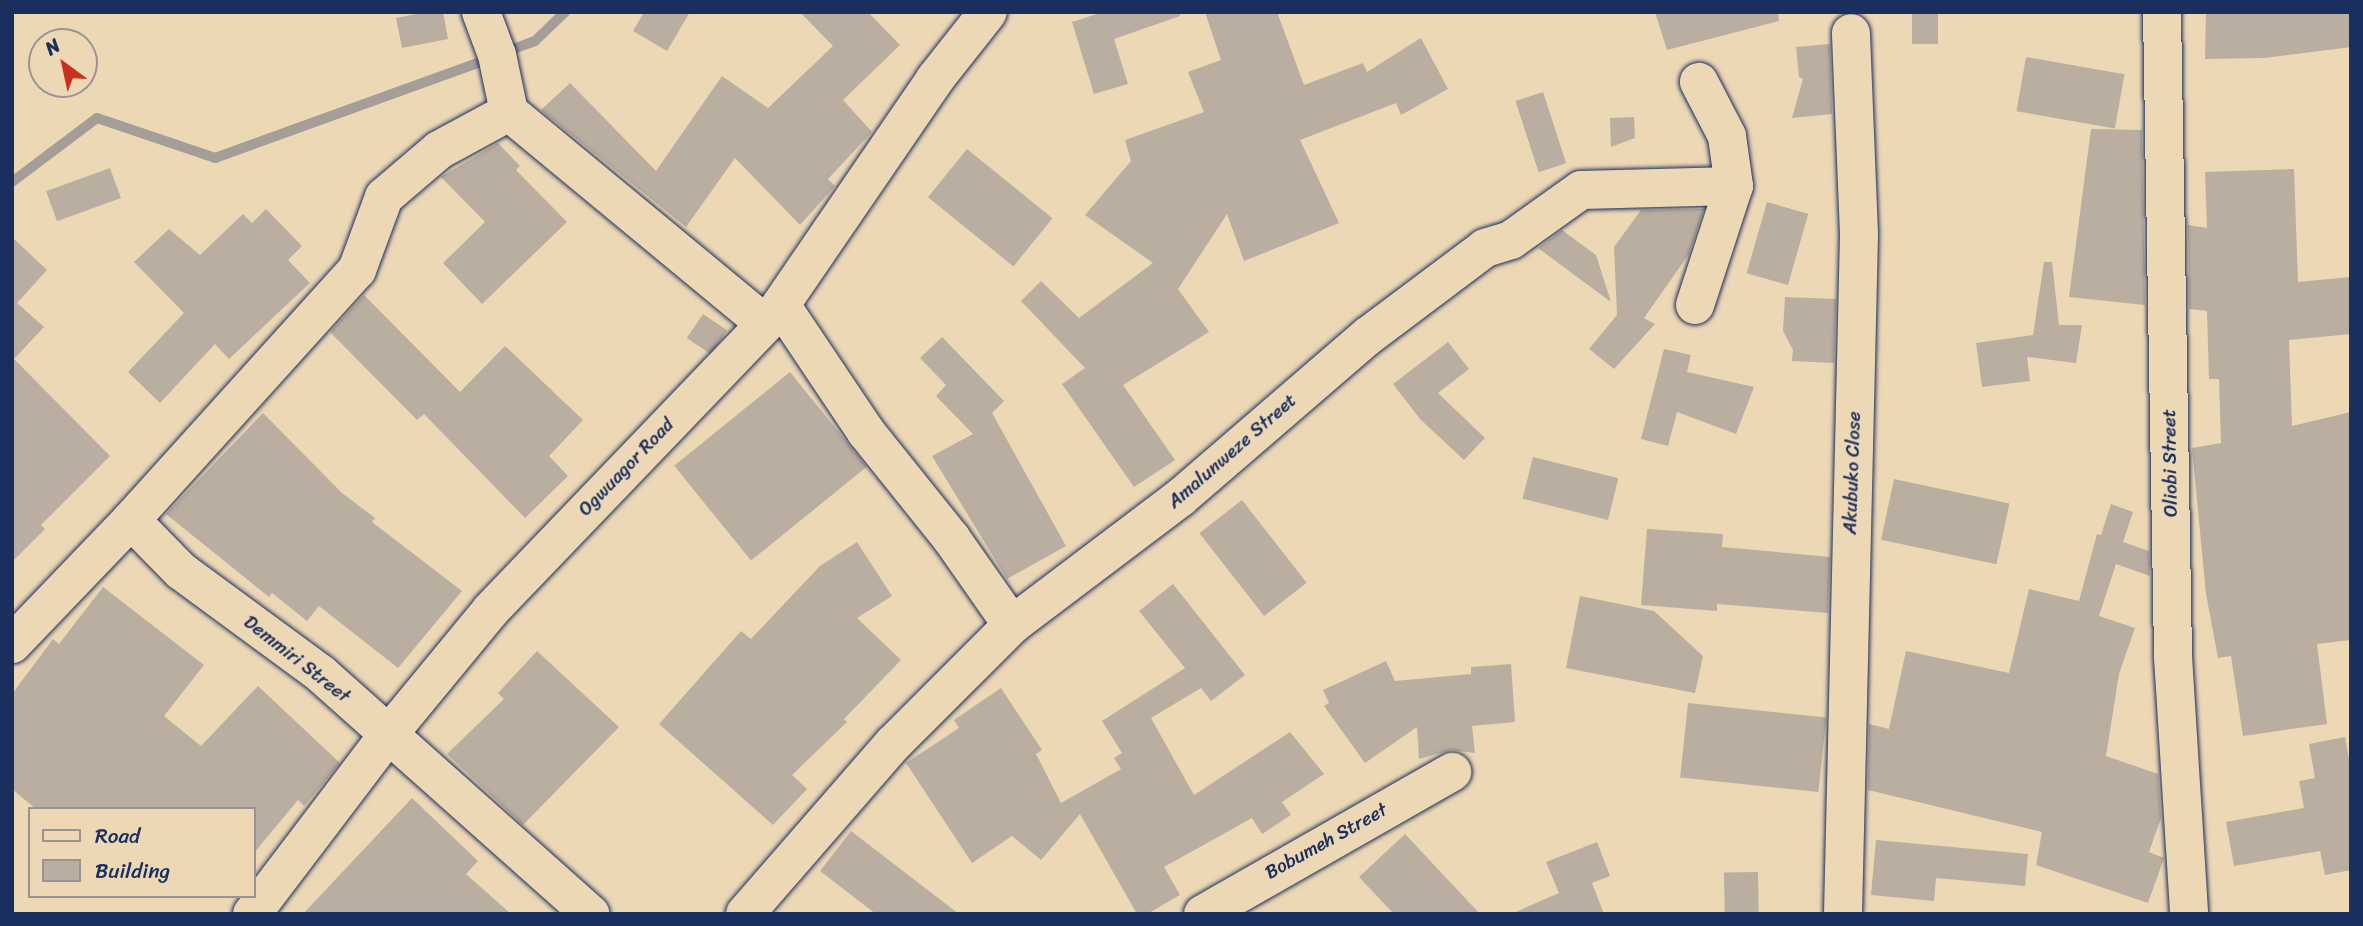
<!DOCTYPE html>
<html>
<head>
<meta charset="utf-8">
<style>
  body { margin:0 }
  #map { position:relative; width:2363px; height:926px; overflow:hidden; background:#edd8b6; font-family:Sriracha,sans-serif }
  div>[style] { position:absolute }
  .stream>* { height:10px; margin:-5px; padding:0 5px; transform-origin:5px; border-radius:5px; background:#a59e98 }
  .building>* { inset:0; background:#b9aea0; transform-origin:0 0 }
  .roads { filter:drop-shadow(0 0 2px #1b2f5e) drop-shadow(0 0 2px #1b2f5e) }
  .minor>* { height:38px; margin:-19px; padding:0 19px; transform-origin:19px; border-radius:19px; background:#edd8b6 }
  span { translate:-50% -50%; white-space:nowrap; text-align:center; line-height:1.15; -webkit-text-stroke:5px #edd8b6; paint-order:stroke }
  .street-label { font-size:19px; color:#1b2f5e }
  .frame { position:absolute; inset:0; border:14px solid #1b2f5e; pointer-events:none }
  .legend { position:absolute; left:28px; top:807px; width:228px; height:91px; box-sizing:border-box; background:#edd8b6; border:2px solid #999493; margin:0; padding:9px 12px; list-style:none; font-size:21px; color:#1b2f5e }
  .legend li { display:flex; align-items:center; gap:14px; height:35px }
  .legend b { width:35px; border:2px solid #999493 }
  .north { position:absolute; left:28px; top:28px; width:70px; height:70px; box-sizing:border-box; background:#edd8b6; border:2px solid #999493; border-radius:50%; rotate:327deg; font-size:19px; font-weight:700; line-height:28px; text-align:center; color:#1b2f5e }
  .north::after { content:''; display:block; margin:auto; width:24px; height:32px; background:#c8321e; clip-path:polygon(50% 0,100% 100%,50% 72%,0 100%) }
</style>
</head>
<body>
<div id="map">
  <div class="stream">
    <i style="left:505px;top:52px;width:32px;rotate:-20deg"></i>
    <i style="left:535px;top:41px;width:42px;rotate:-44deg"></i>
    <i style="left:12px;top:182px;width:106px;rotate:-37deg"></i>
    <i style="left:97px;top:118px;width:125px;rotate:18.7deg"></i>
    <i style="left:215px;top:158px;width:294px;rotate:-19.9deg"></i>
  </div>
  <div class="building">
    <i style="clip-path:polygon(426px 12px,443px 12px,448px 39px,402px 48px,396px 18px)"></i>
    <i style="clip-path:polygon(644px 12px,690px 12px,667px 51px,633px 31px)"></i>
    <i style="clip-path:polygon(800px 12px,868px 12px,900px 45px,843px 100px,872px 132px,828px 179px,835px 186px,800px 225px,735px 158px,686px 227px,541px 110px,570px 83px,656px 171px,722px 76px,768px 108px,833px 46px)"></i>
    <i style="clip-path:polygon(1103px 12px,1179px 12px,1180px 16px,1114px 39px,1128px 84px,1094px 94px,1072px 22px)"></i>
    <i style="clip-path:polygon(1205px 12px,1277px 12px,1304px 85px,1363px 63px,1367px 72px,1421px 38px,1448px 89px,1401px 115px,1396px 103px,1300px 140px,1339px 223px,1244px 261px,1227px 214px,1178px 289px,1209px 332px,1123px 385px,1175px 460px,1134px 487px,1062px 384px,1085px 368px,1021px 301px,1041px 281px,1079px 318px,1153px 263px,1085px 215px,1131px 161px,1125px 140px,1204px 112px,1188px 72px,1221px 60px)"></i>
    <i style="clip-path:polygon(1655px 12px,1778px 12px,1779px 21px,1667px 50px)"></i>
    <i style="left:1912px;top:12px;width:26px;height:32px"></i>
    <i style="clip-path:polygon(2206px 12px,2351px 12px,2351px 47px,2264px 58px,2205px 59px)"></i>
    <i style="clip-path:polygon(1830px 44px,1832px 114px,1792px 118px,1803px 79px,1799px 77px,1796px 47px)"></i>
    <i style="left:2026px;top:57px;width:100px;height:55px;rotate:10deg"></i>
    <i style="left:1543px;top:92px;width:75px;height:29px;rotate:72deg"></i>
    <i style="clip-path:polygon(1634px 117px,1635px 138px,1611px 147px,1610px 118px)"></i>
    <i style="clip-path:polygon(2091px 129px,2142px 130px,2145px 305px,2069px 297px)"></i>
    <i style="clip-path:polygon(498px 143px,520px 166px,516px 170px,567px 222px,482px 304px,443px 263px,485px 222px,441px 177px)"></i>
    <i style="left:967px;top:149px;width:110px;height:62px;rotate:39deg"></i>
    <i style="left:110px;top:168px;width:32px;height:68px;rotate:70deg"></i>
    <i style="clip-path:polygon(2294px 169px,2298px 282px,2351px 277px,2351px 334px,2289px 340px,2292px 426px,2351px 412px,2351px 640px,2317px 644px,2327px 724px,2243px 736px,2231px 656px,2218px 658px,2206px 594px,2192px 448px,2221px 443px,2219px 379px,2209px 379px,2207px 311px,2189px 309px,2188px 225px,2207px 228px,2205px 172px)"></i>
    <i style="left:1767px;top:202px;width:43px;height:74px;rotate:16deg"></i>
    <i style="clip-path:polygon(266px 209px,302px 246px,288px 260px,310px 283px,229px 359px,215px 344px,160px 403px,128px 372px,184px 313px,134px 262px,169px 229px,200px 255px,243px 214px,252px 223px)"></i>
    <i style="clip-path:polygon(1704px 209px,1689px 254px,1644px 318px,1655px 324px,1614px 369px,1589px 349px,1617px 315px,1614px 247px,1641px 210px)"></i>
    <i style="clip-path:polygon(1562px 230px,1596px 255px,1611px 302px,1538px 248px)"></i>
    <i style="clip-path:polygon(12px 237px,47px 270px,17px 303px,44px 327px,14px 359px,110px 456px,41px 525px,45px 529px,12px 562px)"></i>
    <i style="clip-path:polygon(2044px 262px,2052px 262px,2059px 325px,2082px 325px,2076px 363px,2027px 357px,2030px 381px,1982px 387px,1976px 343px,2033px 335px)"></i>
    <i style="clip-path:polygon(364px 295px,460px 392px,505px 346px,583px 420px,549px 456px,568px 476px,525px 518px,424px 414px,417px 420px,330px 332px)"></i>
    <i style="clip-path:polygon(1785px 297px,1836px 299px,1834px 363px,1792px 361px,1793px 350px,1783px 331px)"></i>
    <i style="left:703px;top:314px;width:29px;height:29px;rotate:34deg"></i>
    <i style="clip-path:polygon(942px 337px,1004px 401px,992px 413px,1066px 546px,1007px 579px,932px 456px,973px 434px,936px 396px,946px 385px,920px 358px)"></i>
    <i style="clip-path:polygon(1448px 342px,1469px 369px,1438px 393px,1485px 438px,1464px 460px,1420px 419px,1393px 384px)"></i>
    <i style="clip-path:polygon(1664px 349px,1691px 355px,1687px 372px,1754px 387px,1736px 434px,1677px 412px,1668px 446px,1641px 439px)"></i>
    <i style="left:790px;top:372px;width:122px;height:149px;rotate:51deg"></i>
    <i style="clip-path:polygon(263px 413px,342px 493px,375px 518px,372px 522px,462px 591px,398px 668px,319px 606px,307px 621px,272px 593px,269px 597px,166px 514px)"></i>
    <i style="left:1533px;top:457px;width:88px;height:43px;rotate:14deg"></i>
    <i style="left:1894px;top:479px;width:118px;height:62px;rotate:12deg"></i>
    <i style="left:1242px;top:500px;width:105px;height:54px;rotate:52deg"></i>
    <i style="clip-path:polygon(2111px 504px,2133px 512px,2123px 542px,2149px 551px,2150px 576px,2116px 564px,2099px 616px,2135px 628px,2119px 674px,2106px 756px,2158px 774px,2161px 818px,2149px 852px,2164px 858px,2148px 903px,2036px 865px,2042px 832px,1868px 790px,1869px 724px,1889px 729px,1906px 651px,2009px 673px,2029px 589px,2079px 601px,2097px 534px,2101px 535px)"></i>
    <i style="clip-path:polygon(1647px 529px,1723px 534px,1722px 547px,1830px 557px,1828px 613px,1717px 604px,1717px 611px,1641px 605px)"></i>
    <i style="clip-path:polygon(857px 542px,892px 596px,857px 618px,901px 660px,844px 719px,847px 722px,792px 775px,807px 789px,773px 825px,659px 724px,741px 631px,751px 639px,820px 566px)"></i>
    <i style="clip-path:polygon(1173px 584px,1245px 675px,1211px 701px,1201px 688px,1151px 718px,1194px 795px,1290px 732px,1324px 774px,1282px 802px,1291px 815px,1262px 834px,1252px 818px,1164px 867px,1180px 895px,1147px 914px,1137px 914px,1080px 814px,1041px 860px,1012px 836px,972px 863px,906px 763px,959px 728px,954px 720px,1001px 688px,1042px 750px,1036px 754px,1061px 803px,1121px 769px,1114px 758px,1122px 753px,1102px 721px,1185px 668px,1139px 611px)"></i>
    <i style="clip-path:polygon(103px 587px,204px 665px,164px 716px,201px 746px,258px 686px,340px 763px,304px 806px,298px 800px,254px 853px,254px 809px,36px 809px,12px 789px,12px 694px,53px 639px,59px 644px)"></i>
    <i style="clip-path:polygon(1580px 596px,1654px 611px,1703px 656px,1695px 693px,1566px 668px)"></i>
    <i style="clip-path:polygon(537px 651px,619px 727px,523px 825px,447px 754px,504px 699px,498px 693px)"></i>
    <i style="clip-path:polygon(1386px 661px,1395px 681px,1471px 674px,1471px 667px,1511px 664px,1515px 722px,1472px 726px,1475px 753px,1451px 750px,1419px 759px,1417px 727px,1365px 763px,1324px 706px,1329px 703px,1323px 690px)"></i>
    <i style="left:1688px;top:703px;width:139px;height:75px;rotate:6deg"></i>
    <i style="clip-path:polygon(2345px 737px,2351px 770px,2351px 870px,2325px 875px,2320px 851px,2234px 866px,2226px 822px,2304px 808px,2299px 781px,2315px 778px,2309px 744px)"></i>
    <i style="clip-path:polygon(412px 798px,478px 861px,466px 874px,511px 914px,303px 914px)"></i>
    <i style="clip-path:polygon(851px 831px,916px 881px,959px 914px,876px 914px,820px 871px)"></i>
    <i style="clip-path:polygon(1405px 834px,1480px 914px,1394px 914px,1359px 877px)"></i>
    <i style="clip-path:polygon(1876px 840px,2028px 854px,2025px 886px,1936px 878px,1934px 901px,1871px 895px)"></i>
    <i style="clip-path:polygon(1597px 842px,1610px 876px,1592px 883px,1604px 914px,1511px 914px,1559px 893px,1546px 862px)"></i>
    <i style="left:1758px;top:872px;width:42px;height:34px;rotate:89deg"></i>
  </div>
  <div class="roads">
    <div class="minor">
      <i style="left:481px;top:12px;width:46px;rotate:69.6deg"></i>
      <i style="left:497px;top:55px;width:58px;rotate:78.1deg"></i>
      <i style="left:509px;top:112px;width:330px;rotate:39.6deg"></i>
      <i style="left:2162px;top:12px;width:645px;rotate:89.02deg"></i>
      <i style="left:2173px;top:657px;width:257px;rotate:86.4deg"></i>
      <i style="left:781px;top:305px;width:153px;rotate:56.2deg"></i>
      <i style="left:866px;top:432px;width:136px;rotate:51.3deg"></i>
      <i style="left:951px;top:538px;width:106px;rotate:55deg"></i>
      <i style="left:1695px;top:305px;width:125px;rotate:-71.9deg"></i>
      <i style="left:1734px;top:186px;width:50px;rotate:-98deg"></i>
      <i style="left:1727px;top:136px;width:61px;rotate:-117.4deg"></i>
      <i style="left:131px;top:520px;width:337px;rotate:-47.9deg"></i>
      <i style="left:357px;top:270px;width:78px;rotate:-69.7deg"></i>
      <i style="left:384px;top:197px;width:72px;rotate:-40.5deg"></i>
      <i style="left:439px;top:150px;width:80px;rotate:-28.5deg"></i>
      <i style="left:12px;top:644px;width:172px;rotate:-46.2deg"></i>
      <i style="left:131px;top:520px;width:71px;rotate:45.6deg"></i>
      <i style="left:181px;top:571px;width:174px;rotate:36.3deg"></i>
      <i style="left:321px;top:674px;width:361px;rotate:41.7deg"></i>
      <i style="left:252px;top:914px;width:225px;rotate:-52.8deg"></i>
      <i style="left:388px;top:735px;width:162px;rotate:-50.5deg"></i>
      <i style="left:491px;top:610px;width:407px;rotate:-46.2deg"></i>
      <i style="left:773px;top:316px;width:287px;rotate:-55.6deg"></i>
      <i style="left:935px;top:79px;width:85px;rotate:-51.7deg"></i>
      <i style="left:745px;top:914px;width:225px;rotate:-49deg"></i>
      <i style="left:893px;top:744px;width:168px;rotate:-45deg"></i>
      <i style="left:1012px;top:625px;width:211px;rotate:-37.1deg"></i>
      <i style="left:1180px;top:498px;width:248px;rotate:-40.8deg"></i>
      <i style="left:1368px;top:336px;width:146px;rotate:-36.9deg"></i>
      <i style="left:1485px;top:248px;width:27px;rotate:-17deg"></i>
      <i style="left:1511px;top:240px;width:86px;rotate:-35.5deg"></i>
      <i style="left:1581px;top:190px;width:153px;rotate:-1.5deg"></i>
      <i style="left:1203px;top:914px;width:287px;rotate:-29.7deg"></i>
      <i style="left:1843px;top:914px;width:680px;rotate:-88.65deg"></i>
      <i style="left:1859px;top:234px;width:201px;rotate:-92.3deg"></i>
    </div>
  </div>
  <div class="street-label">
    <span style="left:1232px;top:451px;rotate:-41deg">Amalunweze Street</span>
    <span style="left:2170px;top:463px;rotate:-91deg">Oliobi Street</span>
    <span style="left:626px;top:467px;rotate:-46deg">Ogwuagor Road</span>
    <span style="left:1852px;top:473px;rotate:-88deg">Akubuko Close</span>
    <span style="left:297px;top:659px;rotate:38deg">Demmiri Street</span>
    <span style="left:1326px;top:841px;rotate:-29deg">Bobumeh Street</span>
  </div>
  <div class="frame"></div>
  <ul class="legend">
  <li><b style="height:9px;background:#edd8b6"></b>Road</li>
  <li><b style="height:19px;background:#b9aea0"></b>Building</li>
  </ul>
  <div class="north">N</div>
</div>
</body>
</html>
